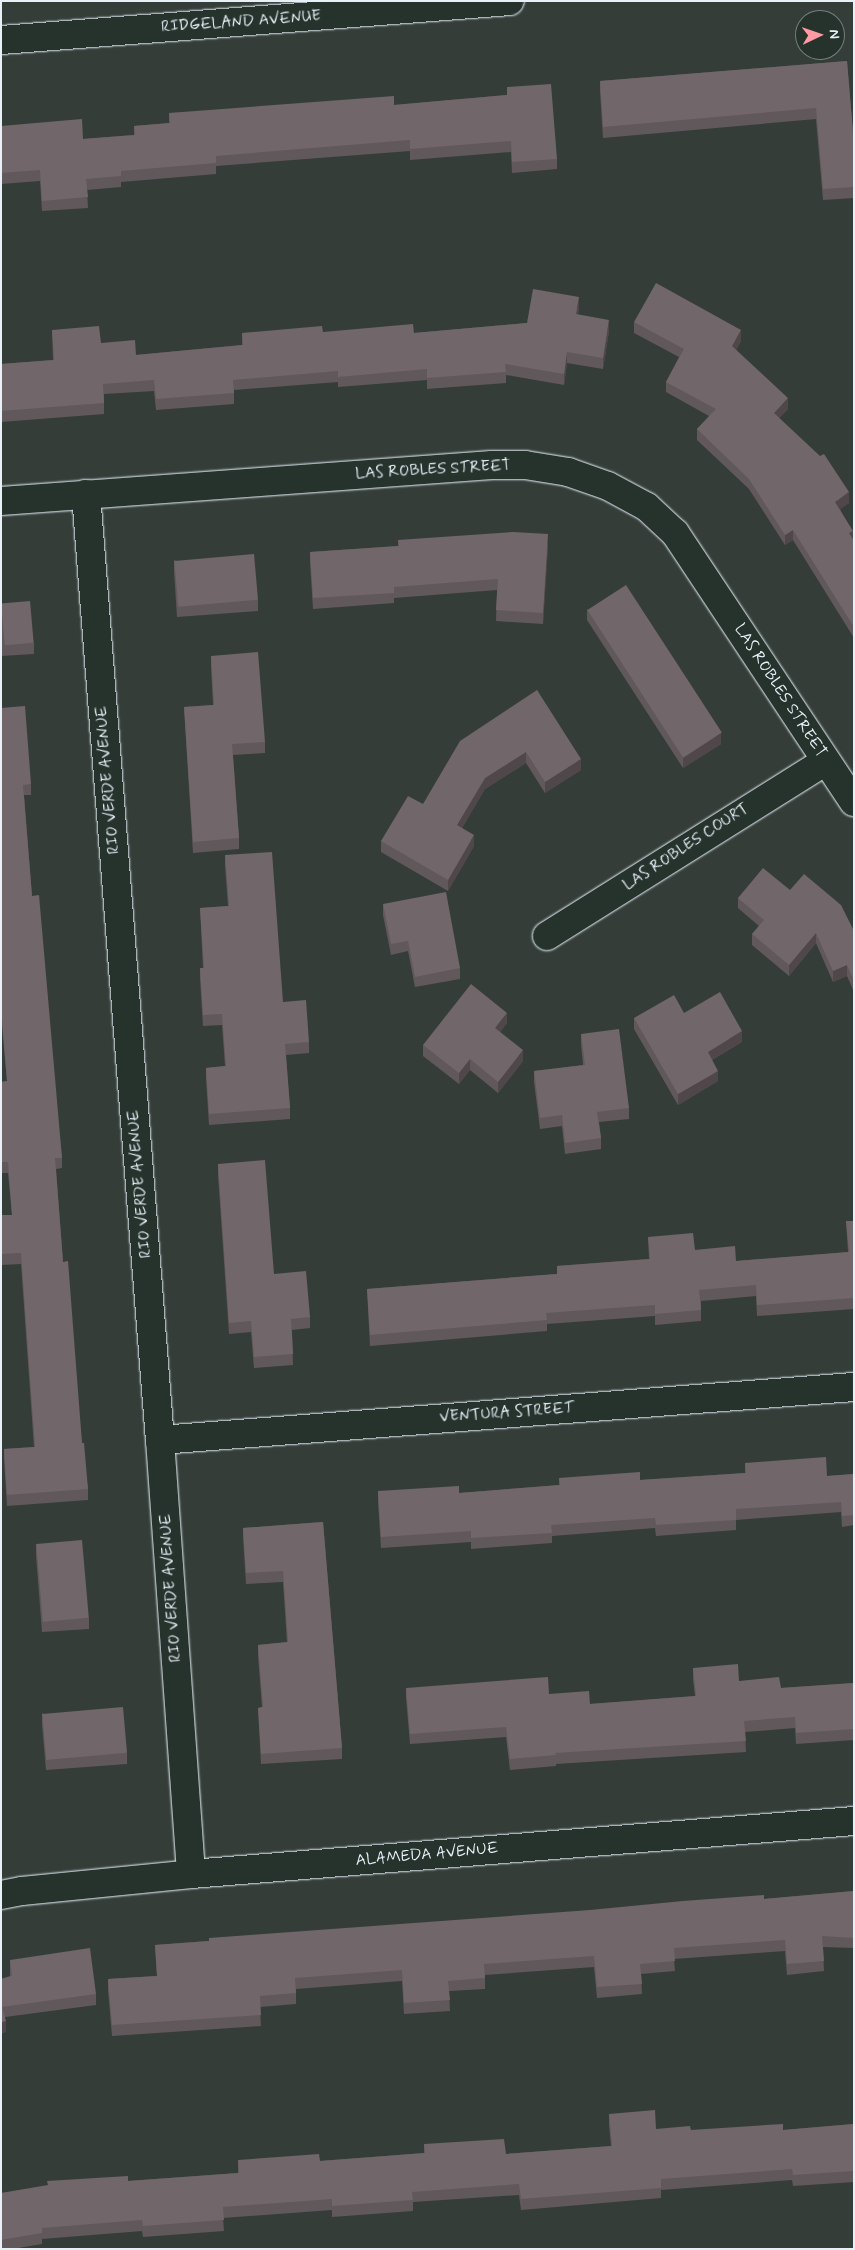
<!DOCTYPE html>
<html>
<head>
<meta charset="utf-8">
<style>
  body { margin:0 }
  #map { position:relative; width:855px; height:2250px; overflow:hidden; background:#353d39; font-family:Mynerve,sans-serif }
  div>[style] { position:absolute }
  .roads { filter:drop-shadow(0 0 1px #e8f1f8) drop-shadow(0 0 1px #e8f1f8) }
  .minor>* { height:28px; margin:-14px; padding:0 14px; transform-origin:14px; border-radius:14px; background:#26332d }
  .wall>* { inset:0; background:#61585b }
  .shaded-wall>* { inset:0; background:#4f474a }
  .building>* { inset:0; background:#71666a; transform-origin:0 0 }
  span { translate:-50% -50%; white-space:nowrap; text-align:center; line-height:1.15; -webkit-text-stroke:5px #26332d; paint-order:stroke }
  .street-label { font-size:16px; color:#e8f1f8 }
  .frame { position:absolute; inset:0; border:2px solid #e8f1f8; pointer-events:none }
  .north { position:absolute; left:795px; top:10px; width:50px; height:50px; box-sizing:border-box; background:#26332d; border:1px solid #747f7e; border-radius:50%; rotate:87deg; font-size:14px; font-weight:700; line-height:20px; text-align:center; color:#e8f1f8 }
  .north::after { content:''; display:block; margin:auto; width:18px; height:22px; background:#ff9aa2; clip-path:polygon(50% 0,100% 100%,50% 72%,0 100%) }
</style>
</head>
<body>
<div id="map">
  <div class="roads">
    <div class="minor">
      <i style="left:1px;top:40px;width:510px;rotate:-4.38deg"></i>
      <i style="left:86px;top:494px;width:949px;rotate:85.53deg"></i>
      <i style="left:160px;top:1440px;width:435px;rotate:85.9deg"></i>
      <i style="left:1px;top:501px;width:492px;rotate:-4.2deg"></i>
      <i style="left:492px;top:465px;width:33px"></i>
      <i style="left:525px;top:465px;width:44px;rotate:9.2deg"></i>
      <i style="left:568px;top:472px;width:42px;rotate:19.3deg"></i>
      <i style="left:608px;top:486px;width:44px;rotate:28.3deg"></i>
      <i style="left:647px;top:507px;width:38px;rotate:43deg"></i>
      <i style="left:675px;top:533px;width:323px;rotate:56.4deg"></i>
      <i style="left:547px;top:936px;width:329px;rotate:-32.1deg"></i>
      <i style="left:160px;top:1440px;width:696px;rotate:-4.37deg"></i>
      <i style="left:1px;top:1895px;width:21px;rotate:-11deg"></i>
      <i style="left:22px;top:1891px;width:170px;rotate:-5.7deg"></i>
      <i style="left:191px;top:1874px;width:665px;rotate:-4.57deg"></i>
    </div>
  </div>
  <div class="wall">
    <i style="clip-path:polygon(847px 61px,854px 144px,854px 198px,823px 200px,816px 119px,603px 138px,600px 92px,600px 81px)"></i>
    <i style="clip-path:polygon(507px 87px,557px 159px,557px 169px,512px 173px,511px 152px,410px 160px,410px 151px,216px 166px,216px 174px,121px 182px,121px 187px,87px 190px,88px 208px,42px 211px,40px 181px,1px 184px,1px 126px,83px 139px,134px 135px,134px 126px,169px 123px,169px 113px,394px 105px,507px 95px)"></i>
    <i style="clip-path:polygon(579px 307px,578px 315px,609px 331px,603px 369px,567px 363px,564px 385px,506px 375px,506px 383px,427px 389px,427px 380px,338px 387px,338px 382px,234px 390px,234px 404px,156px 410px,154px 391px,104px 394px,104px 414px,1px 422px,1px 364px,53px 360px,52px 330px,101px 343px,136px 355px,242px 345px,242px 333px,323px 332px,414px 333px,527px 323px)"></i>
    <i style="clip-path:polygon(634px 322px,741px 341px,736px 350px,788px 409px,779px 418px,849px 503px,840px 509px,854px 541px,854px 638px,793px 540px,785px 545px,749px 489px,697px 440px,697px 429px,709px 416px,666px 392px,666px 382px,679px 357px,634px 333px)"></i>
    <i style="clip-path:polygon(398px 540px,548px 545px,543px 624px,496px 621px,497px 590px,394px 598px,394px 603px,313px 609px,310px 563px,310px 552px,398px 546px)"></i>
    <i style="clip-path:polygon(174px 560px,258px 600px,258px 611px,177px 617px,174px 571px)"></i>
    <i style="clip-path:polygon(1px 603px,34px 643px,34px 654px,1px 656px)"></i>
    <i style="clip-path:polygon(587px 609px,721px 744px,683px 768px,587px 620px)"></i>
    <i style="clip-path:polygon(211px 656px,265px 742px,265px 753px,233px 755px,239px 838px,239px 849px,193px 853px,184px 707px,213px 705px,211px 667px)"></i>
    <i style="clip-path:polygon(537px 690px,581px 770px,545px 793px,526px 763px,485px 789px,462px 828px,474px 846px,448px 891px,381px 852px,381px 841px,423px 804px)"></i>
    <i style="clip-path:polygon(1px 708px,31px 784px,31px 795px,24px 795px,32px 896px,62px 1158px,62px 1168px,56px 1169px,63px 1262px,82px 1443px,88px 1489px,88px 1500px,7px 1506px,4px 1460px,4px 1449px,34px 1447px,21px 1264px,1px 1265px,1px 1215px,12px 1215px,8px 1173px,1px 1173px,1px 1082px,7px 1081px,1px 1016px)"></i>
    <i style="clip-path:polygon(225px 855px,283px 1002px,309px 1042px,309px 1053px,286px 1055px,290px 1108px,290px 1119px,209px 1125px,206px 1079px,206px 1068px,225px 1066px,222px 1025px,203px 1026px,200px 979px,200px 968px,203px 968px,200px 908px,228px 906px,225px 866px)"></i>
    <i style="clip-path:polygon(790px 890px,854px 931px,854px 992px,847px 976px,833px 982px,816px 943px,789px 976px,752px 945px,752px 934px,759px 926px,738px 908px,738px 898px)"></i>
    <i style="clip-path:polygon(383px 904px,460px 968px,460px 979px,415px 987px,408px 951px,391px 955px,383px 915px)"></i>
    <i style="clip-path:polygon(634px 1018px,742px 1042px,712px 1060px,718px 1081px,678px 1105px,634px 1029px)"></i>
    <i style="clip-path:polygon(507px 1023px,500px 1032px,523px 1061px,498px 1093px,470px 1070px,459px 1084px,423px 1056px,423px 1045px)"></i>
    <i style="clip-path:polygon(581px 1034px,629px 1108px,629px 1119px,599px 1122px,601px 1138px,601px 1149px,565px 1154px,562px 1126px,540px 1129px,534px 1082px,534px 1071px,583px 1065px,581px 1044px)"></i>
    <i style="clip-path:polygon(218px 1164px,274px 1274px,310px 1317px,310px 1328px,292px 1330px,293px 1365px,254px 1368px,251px 1332px,229px 1334px,218px 1175px)"></i>
    <i style="clip-path:polygon(846px 1221px,854px 1221px,854px 1309px,757px 1316px,756px 1296px,701px 1301px,701px 1321px,655px 1325px,655px 1316px,547px 1324px,547px 1331px,370px 1346px,367px 1289px,557px 1274px,557px 1266px,649px 1259px,648px 1237px,736px 1261px,848px 1252px)"></i>
    <i style="clip-path:polygon(745px 1463px,827px 1476px,854px 1474px,854px 1525px,842px 1527px,841px 1512px,736px 1520px,736px 1530px,656px 1536px,655px 1528px,552px 1536px,552px 1543px,471px 1549px,471px 1542px,381px 1548px,378px 1502px,378px 1491px,459px 1493px,559px 1485px,559px 1478px,640px 1480px,745px 1473px)"></i>
    <i style="clip-path:polygon(323px 1522px,342px 1748px,342px 1759px,261px 1764px,258px 1708px,262px 1707px,258px 1656px,258px 1645px,287px 1642px,283px 1582px,246px 1584px,243px 1538px,243px 1528px)"></i>
    <i style="clip-path:polygon(36px 1544px,89px 1618px,89px 1629px,42px 1632px,36px 1555px)"></i>
    <i style="clip-path:polygon(693px 1668px,739px 1681px,781px 1688px,854px 1683px,854px 1740px,796px 1744px,795px 1728px,745px 1732px,746px 1752px,556px 1764px,556px 1766px,510px 1770px,506px 1737px,410px 1744px,406px 1698px,406px 1688px,549px 1694px,590px 1704px,695px 1696px,693px 1679px)"></i>
    <i style="clip-path:polygon(42px 1713px,127px 1753px,127px 1764px,46px 1770px,42px 1724px)"></i>
    <i style="clip-path:polygon(854px 1891px,854px 1948px,823px 1947px,824px 1971px,787px 1975px,785px 1951px,674px 1959px,675px 1971px,641px 1974px,642px 1994px,597px 1998px,594px 1967px,485px 1975px,485px 1989px,449px 1991px,450px 2011px,404px 2014px,402px 1981px,296px 1989px,296px 2004px,260px 2007px,261px 2026px,112px 2036px,108px 1990px,108px 1979px,157px 1976px,155px 1945px,764px 1899px)"></i>
    <i style="clip-path:polygon(10px 1960px,96px 1994px,96px 2005px,5px 2017px,6px 2032px,1px 2033px,1px 1979px,10px 1976px)"></i>
    <i style="clip-path:polygon(609px 2114px,656px 2129px,691px 2130px,783px 2130px,854px 2124px,854px 2182px,793px 2186px,792px 2180px,661px 2190px,661px 2198px,521px 2210px,519px 2195px,413px 2202px,413px 2211px,332px 2217px,332px 2210px,223px 2218px,224px 2231px,143px 2237px,142px 2231px,42px 2239px,42px 2244px,12px 2249px,1px 2249px,1px 2193px,128px 2181px,238px 2173px,238px 2160px,320px 2161px,424px 2153px,424px 2144px,506px 2154px,611px 2146px,609px 2125px)"></i>
  </div>
  <div class="shaded-wall">
    <i style="clip-path:polygon(579px 297px,579px 307px,576px 325px,576px 314px)"></i>
    <i style="clip-path:polygon(609px 320px,609px 331px,603px 369px,603px 358px)"></i>
    <i style="clip-path:polygon(741px 330px,741px 341px,732px 357px,732px 346px)"></i>
    <i style="clip-path:polygon(567px 352px,567px 363px,564px 385px,564px 374px)"></i>
    <i style="clip-path:polygon(788px 398px,788px 409px,774px 424px,774px 413px)"></i>
    <i style="clip-path:polygon(849px 492px,849px 503px,835px 513px,835px 502px)"></i>
    <i style="clip-path:polygon(793px 530px,793px 540px,785px 545px,785px 535px)"></i>
    <i style="clip-path:polygon(853px 531px,853px 541px,849px 533px)"></i>
    <i style="clip-path:polygon(548px 534px,548px 545px,543px 624px,543px 613px)"></i>
    <i style="clip-path:polygon(721px 733px,721px 744px,683px 768px,683px 757px)"></i>
    <i style="clip-path:polygon(526px 752px,526px 763px,485px 789px,457px 836px,457px 825px,485px 778px)"></i>
    <i style="clip-path:polygon(581px 759px,581px 770px,545px 793px,545px 782px)"></i>
    <i style="clip-path:polygon(474px 835px,474px 846px,448px 891px,448px 880px)"></i>
    <i style="clip-path:polygon(816px 933px,816px 943px,789px 976px,789px 965px)"></i>
    <i style="clip-path:polygon(847px 965px,847px 976px,833px 982px,833px 971px)"></i>
    <i style="clip-path:polygon(507px 1013px,507px 1023px,495px 1039px,495px 1028px)"></i>
    <i style="clip-path:polygon(742px 1031px,742px 1042px,708px 1062px,708px 1052px)"></i>
    <i style="clip-path:polygon(523px 1050px,523px 1061px,498px 1093px,498px 1082px)"></i>
    <i style="clip-path:polygon(470px 1059px,470px 1070px,459px 1084px,459px 1073px)"></i>
    <i style="clip-path:polygon(718px 1071px,718px 1081px,678px 1105px,678px 1094px)"></i>
    <i style="clip-path:polygon(6px 2021px,6px 2032px,1px 2033px,1px 2022px)"></i>
  </div>
  <div class="building">
    <i style="clip-path:polygon(847px 61px,854px 144px,854px 187px,823px 189px,816px 108px,603px 127px,600px 81px)"></i>
    <i style="clip-path:polygon(551px 84px,557px 159px,512px 162px,511px 141px,410px 149px,410px 140px,216px 156px,216px 163px,121px 171px,121px 176px,86px 179px,88px 197px,42px 201px,40px 170px,1px 173px,1px 126px,82px 119px,83px 139px,135px 135px,134px 126px,170px 123px,169px 113px,394px 96px,394px 105px,507px 95px,507px 87px)"></i>
    <i style="clip-path:polygon(656px 283px,741px 330px,732px 346px,788px 398px,774px 413px,820px 456px,824px 454px,849px 492px,835px 502px,853px 531px,849px 533px,854px 541px,854px 627px,793px 530px,785px 535px,749px 479px,697px 429px,716px 409px,666px 382px,684px 349px,634px 322px)"></i>
    <i style="clip-path:polygon(533px 289px,579px 297px,576px 314px,609px 320px,603px 358px,567px 352px,564px 374px,505px 364px,506px 372px,427px 378px,427px 369px,338px 377px,338px 371px,233px 380px,234px 393px,156px 399px,154px 380px,103px 384px,104px 403px,1px 411px,1px 364px,54px 360px,52px 330px,99px 326px,101px 343px,135px 340px,136px 355px,243px 345px,242px 333px,322px 326px,323px 332px,413px 324px,414px 333px,527px 323px)"></i>
    <i style="clip-path:polygon(513px 532px,548px 534px,543px 613px,496px 610px,498px 579px,394px 587px,394px 593px,313px 598px,310px 552px,399px 546px,398px 540px)"></i>
    <i style="left:254px;top:554px;width:46px;height:80px;rotate:85deg"></i>
    <i style="left:626px;top:585px;width:176px;height:46px;rotate:57deg"></i>
    <i style="left:30px;top:601px;width:42px;height:29px;rotate:85deg"></i>
    <i style="clip-path:polygon(258px 652px,265px 742px,232px 744px,239px 838px,193px 842px,184px 707px,214px 705px,211px 656px)"></i>
    <i style="clip-path:polygon(537px 690px,581px 759px,545px 782px,526px 752px,485px 778px,457px 825px,474px 835px,448px 880px,381px 841px,408px 796px,423px 804px,460px 741px)"></i>
    <i style="clip-path:polygon(25px 706px,31px 784px,23px 785px,32px 896px,39px 895px,62px 1158px,55px 1158px,63px 1262px,68px 1261px,82px 1443px,84px 1443px,88px 1489px,7px 1495px,4px 1449px,35px 1447px,21px 1253px,1px 1254px,1px 1215px,12px 1215px,8px 1162px,1px 1162px,1px 1082px,7px 1081px,1px 1005px,1px 708px)"></i>
    <i style="clip-path:polygon(272px 852px,283px 1002px,306px 1000px,309px 1042px,285px 1044px,290px 1108px,209px 1114px,206px 1068px,226px 1066px,222px 1014px,203px 1015px,200px 968px,204px 968px,200px 908px,229px 906px,225px 855px)"></i>
    <i style="clip-path:polygon(763px 868px,790px 890px,804px 874px,841px 905px,854px 931px,854px 981px,847px 965px,833px 971px,816px 933px,789px 965px,752px 934px,764px 920px,738px 898px)"></i>
    <i style="clip-path:polygon(446px 892px,460px 968px,415px 977px,408px 941px,391px 944px,383px 904px)"></i>
    <i style="clip-path:polygon(471px 984px,507px 1013px,495px 1028px,523px 1050px,498px 1082px,470px 1059px,459px 1073px,423px 1045px)"></i>
    <i style="clip-path:polygon(720px 992px,742px 1031px,708px 1052px,718px 1071px,678px 1094px,634px 1018px,674px 995px,684px 1013px)"></i>
    <i style="clip-path:polygon(619px 1029px,629px 1108px,597px 1112px,601px 1138px,565px 1143px,562px 1115px,540px 1118px,534px 1071px,585px 1065px,581px 1034px)"></i>
    <i style="clip-path:polygon(265px 1160px,274px 1274px,306px 1271px,310px 1317px,291px 1319px,293px 1354px,254px 1357px,251px 1321px,229px 1323px,218px 1164px)"></i>
    <i style="clip-path:polygon(846px 1221px,854px 1221px,854px 1298px,757px 1305px,756px 1285px,699px 1290px,701px 1310px,655px 1314px,655px 1305px,546px 1313px,547px 1320px,370px 1335px,367px 1289px,557px 1274px,557px 1266px,650px 1259px,648px 1237px,693px 1233px,695px 1250px,735px 1246px,736px 1261px,849px 1252px)"></i>
    <i style="clip-path:polygon(826px 1457px,827px 1476px,854px 1474px,854px 1515px,842px 1516px,841px 1502px,736px 1509px,736px 1520px,656px 1525px,655px 1518px,551px 1525px,552px 1533px,471px 1538px,471px 1531px,381px 1537px,378px 1491px,459px 1486px,459px 1493px,560px 1485px,559px 1478px,640px 1472px,640px 1480px,746px 1473px,745px 1463px)"></i>
    <i style="clip-path:polygon(323px 1522px,342px 1748px,261px 1754px,258px 1708px,263px 1707px,258px 1645px,288px 1642px,283px 1571px,246px 1573px,243px 1528px)"></i>
    <i style="left:82px;top:1540px;width:78px;height:46px;rotate:85deg"></i>
    <i style="clip-path:polygon(738px 1664px,739px 1681px,779px 1677px,781px 1688px,854px 1683px,854px 1729px,796px 1733px,795px 1717px,744px 1721px,746px 1741px,555px 1753px,556px 1755px,510px 1759px,506px 1727px,410px 1734px,406px 1688px,548px 1677px,549px 1694px,589px 1691px,590px 1704px,696px 1696px,693px 1668px)"></i>
    <i style="left:123px;top:1707px;width:46px;height:81px;rotate:85deg"></i>
    <i style="clip-path:polygon(854px 1891px,854px 1938px,822px 1936px,824px 1961px,787px 1964px,785px 1940px,674px 1948px,675px 1961px,640px 1964px,642px 1984px,597px 1987px,594px 1956px,484px 1964px,485px 1978px,448px 1981px,450px 2000px,404px 2003px,402px 1970px,295px 1978px,296px 1993px,260px 1996px,261px 2015px,112px 2025px,108px 1979px,157px 1976px,155px 1945px,209px 1941px,209px 1938px,590px 1910px,683px 1901px,764px 1895px,764px 1899px)"></i>
    <i style="clip-path:polygon(90px 1948px,96px 1994px,2px 2007px,6px 2021px,1px 2022px,1px 1979px,12px 1976px,10px 1960px)"></i>
    <i style="clip-path:polygon(655px 2110px,656px 2129px,690px 2126px,691px 2130px,783px 2124px,783px 2130px,854px 2124px,854px 2171px,793px 2175px,792px 2169px,661px 2179px,661px 2188px,521px 2199px,519px 2184px,412px 2192px,413px 2200px,332px 2206px,332px 2199px,223px 2207px,224px 2220px,143px 2226px,142px 2220px,42px 2228px,42px 2233px,1px 2240px,1px 2193px,48px 2185px,47px 2181px,128px 2176px,128px 2181px,239px 2173px,238px 2160px,319px 2154px,320px 2161px,425px 2153px,424px 2144px,504px 2139px,506px 2154px,612px 2146px,609px 2114px)"></i>
  </div>
  <div class="street-label">
    <span style="left:241px;top:22px;rotate:-4deg">RIDGELAND AVENUE</span>
    <span style="left:433px;top:470px;rotate:-3deg">LAS ROBLES STREET</span>
    <span style="left:780px;top:691px;rotate:57deg">LAS ROBLES STREET</span>
    <span style="left:108px;top:780px;rotate:-95deg">RIO VERDE AVENUE</span>
    <span style="left:686px;top:847px;rotate:-33deg">LAS ROBLES COURT</span>
    <span style="left:140px;top:1184px;rotate:-95deg">RIO VERDE AVENUE</span>
    <span style="left:507px;top:1413px;rotate:-4deg">VENTURA STREET</span>
    <span style="left:171px;top:1588px;rotate:-94deg">RIO VERDE AVENUE</span>
    <span style="left:427px;top:1855px;rotate:-5deg">ALAMEDA AVENUE</span>
  </div>
  <div class="frame"></div>
  <div class="north">N</div>
</div>
</body>
</html>
